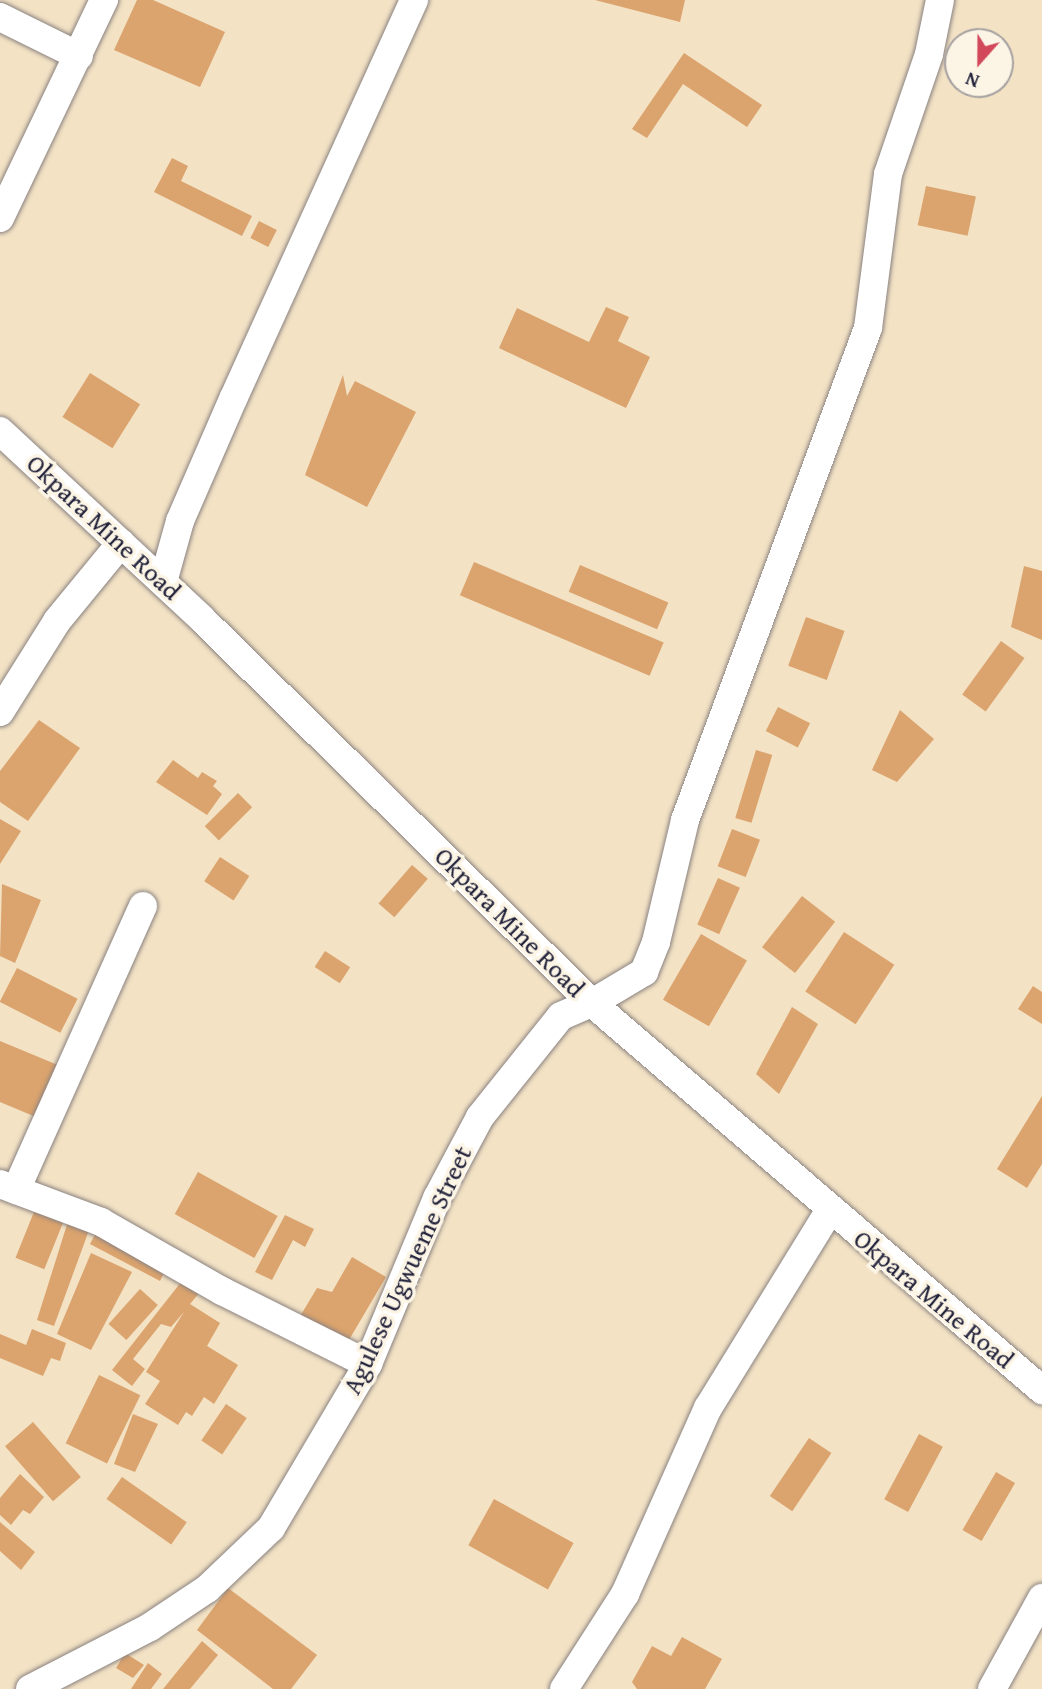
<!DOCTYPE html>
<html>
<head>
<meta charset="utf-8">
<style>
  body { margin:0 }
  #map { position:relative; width:1042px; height:1689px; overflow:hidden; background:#f3e2c4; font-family:"Gentium Book Plus",serif }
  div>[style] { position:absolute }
  .building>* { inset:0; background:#dba36d; transform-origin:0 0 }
  .roads { filter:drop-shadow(0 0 2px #8a8280) drop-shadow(0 0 2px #8a8280) }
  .street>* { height:28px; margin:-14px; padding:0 14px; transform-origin:14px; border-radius:14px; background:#fff }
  span { translate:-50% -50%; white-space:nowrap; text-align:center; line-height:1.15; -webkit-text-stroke:7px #fcf5e5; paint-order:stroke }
  .street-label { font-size:26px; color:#22223b }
  .north { position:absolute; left:944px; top:28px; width:70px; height:70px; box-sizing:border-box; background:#fcf5e5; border:2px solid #a5a1a1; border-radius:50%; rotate:201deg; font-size:19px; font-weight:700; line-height:28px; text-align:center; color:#22223b }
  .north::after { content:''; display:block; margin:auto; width:24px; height:32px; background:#d1495b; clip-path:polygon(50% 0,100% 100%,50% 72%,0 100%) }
</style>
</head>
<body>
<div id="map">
  <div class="building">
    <i style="clip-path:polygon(137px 0,153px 0,225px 32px,200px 87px,114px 50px)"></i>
    <i style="clip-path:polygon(595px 0,685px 0,680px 22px)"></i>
    <i style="clip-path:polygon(684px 53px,762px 105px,747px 127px,683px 84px,647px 138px,632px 129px)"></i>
    <i style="clip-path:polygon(172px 158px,188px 166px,181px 181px,252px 216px,242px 236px,154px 192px)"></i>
    <i style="left:926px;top:186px;width:51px;height:40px;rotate:12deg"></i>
    <i style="left:259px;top:221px;width:20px;height:19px;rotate:27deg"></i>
    <i style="clip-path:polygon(606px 307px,629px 317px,618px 341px,650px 357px,626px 408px,499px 348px,517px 308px,589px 342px)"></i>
    <i style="left:90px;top:373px;width:59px;height:52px;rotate:32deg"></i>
    <i style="clip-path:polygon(343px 375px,347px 396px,355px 381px,416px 412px,367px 507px,305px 475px)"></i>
    <i style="left:474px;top:562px;width:206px;height:36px;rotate:23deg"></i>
    <i style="left:580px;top:565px;width:96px;height:29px;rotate:23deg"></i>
    <i style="clip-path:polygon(1024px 566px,1042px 571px,1042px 640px,1011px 627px)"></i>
    <i style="left:806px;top:617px;width:41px;height:52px;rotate:20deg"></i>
    <i style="left:1001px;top:641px;width:29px;height:66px;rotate:36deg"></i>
    <i style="left:778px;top:707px;width:36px;height:27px;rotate:27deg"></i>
    <i style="clip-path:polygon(900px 710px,934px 739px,897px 782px,872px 770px)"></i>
    <i style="clip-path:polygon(39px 720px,80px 748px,28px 821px,0 802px,0 771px)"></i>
    <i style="left:756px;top:750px;width:17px;height:71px;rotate:17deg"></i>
    <i style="clip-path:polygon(173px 760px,198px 778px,202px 772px,217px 781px,213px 786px,222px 794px,207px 815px,156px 782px)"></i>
    <i style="left:238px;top:793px;width:20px;height:47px;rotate:45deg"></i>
    <i style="clip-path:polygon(0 819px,21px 831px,0 864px)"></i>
    <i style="left:732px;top:829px;width:30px;height:40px;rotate:21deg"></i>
    <i style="left:220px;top:857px;width:35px;height:29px;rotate:33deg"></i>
    <i style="left:412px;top:865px;width:21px;height:51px;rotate:41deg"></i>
    <i style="left:718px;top:878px;width:24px;height:51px;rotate:24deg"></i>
    <i style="clip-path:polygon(2px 884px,41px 900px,15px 963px,0 956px)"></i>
    <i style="left:802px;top:896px;width:42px;height:65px;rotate:38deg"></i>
    <i style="left:844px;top:932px;width:60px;height:71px;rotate:33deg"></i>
    <i style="left:701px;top:934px;width:53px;height:76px;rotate:30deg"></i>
    <i style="left:325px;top:951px;width:30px;height:19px;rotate:33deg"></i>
    <i style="left:17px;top:968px;width:68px;height:38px;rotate:27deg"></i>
    <i style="clip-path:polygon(1033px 986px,1042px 992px,1042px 1024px,1018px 1009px)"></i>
    <i style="clip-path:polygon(792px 1007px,818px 1024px,779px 1094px,756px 1074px)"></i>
    <i style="clip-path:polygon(0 1041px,65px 1068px,43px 1120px,0 1102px)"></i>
    <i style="clip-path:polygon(1042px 1096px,1042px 1164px,1027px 1188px,997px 1169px)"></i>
    <i style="left:198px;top:1172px;width:91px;height:48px;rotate:29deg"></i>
    <i style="left:38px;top:1202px;width:31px;height:60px;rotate:22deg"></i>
    <i style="clip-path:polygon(70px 1215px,92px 1222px,54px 1326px,37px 1320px)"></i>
    <i style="clip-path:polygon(285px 1215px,314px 1229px,305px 1247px,293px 1240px,272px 1280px,255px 1272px)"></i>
    <i style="clip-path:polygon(100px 1225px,168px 1265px,160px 1281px,90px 1244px)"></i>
    <i style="clip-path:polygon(91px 1253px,132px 1272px,91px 1350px,57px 1334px)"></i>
    <i style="clip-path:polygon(352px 1257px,386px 1277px,346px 1345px,299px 1318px,317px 1288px,332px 1292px)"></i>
    <i style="clip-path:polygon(185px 1277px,205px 1286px,190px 1304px,220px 1323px,207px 1346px,238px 1365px,214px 1404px,204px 1397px,192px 1416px,186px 1412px,178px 1425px,145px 1404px,160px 1381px,146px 1372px,184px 1312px,171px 1327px,161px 1324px,133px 1359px,145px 1369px,132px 1386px,112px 1370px)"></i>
    <i style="left:140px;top:1289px;width:24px;height:47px;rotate:42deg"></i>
    <i style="clip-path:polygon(32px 1329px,66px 1343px,60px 1361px,51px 1358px,43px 1376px,0 1358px,0 1334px,26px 1345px)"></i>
    <i style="left:99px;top:1375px;width:46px;height:76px;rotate:26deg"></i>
    <i style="left:226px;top:1404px;width:25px;height:44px;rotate:34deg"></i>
    <i style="clip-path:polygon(133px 1414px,158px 1424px,135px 1472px,114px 1464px)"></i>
    <i style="left:33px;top:1422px;width:73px;height:37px;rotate:49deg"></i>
    <i style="left:919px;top:1434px;width:27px;height:74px;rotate:28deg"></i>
    <i style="left:809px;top:1438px;width:27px;height:70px;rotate:34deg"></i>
    <i style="left:996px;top:1472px;width:22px;height:67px;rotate:30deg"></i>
    <i style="clip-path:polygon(20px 1474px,44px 1497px,30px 1514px,23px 1510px,11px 1525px,0 1515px,0 1498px)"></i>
    <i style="left:122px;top:1477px;width:79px;height:27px;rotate:35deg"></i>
    <i style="left:494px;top:1499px;width:91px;height:53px;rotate:29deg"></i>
    <i style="clip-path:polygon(0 1522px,35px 1552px,21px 1570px,0 1551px)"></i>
    <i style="clip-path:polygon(228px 1588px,317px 1655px,291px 1689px,273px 1689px,197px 1630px)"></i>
    <i style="clip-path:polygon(682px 1637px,722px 1659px,705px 1689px,637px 1689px,632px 1682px,652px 1646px,671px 1656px)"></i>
    <i style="clip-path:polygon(202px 1641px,218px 1655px,190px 1689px,163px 1689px)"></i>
    <i style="clip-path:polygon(125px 1653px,144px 1665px,133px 1678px,116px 1668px)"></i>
    <i style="clip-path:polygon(148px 1663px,162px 1674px,151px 1689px,131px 1689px)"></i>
  </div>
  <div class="roads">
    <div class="street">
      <i style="left:0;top:17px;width:88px;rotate:26.3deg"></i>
      <i style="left:0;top:218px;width:242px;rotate:-64.5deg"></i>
      <i style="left:0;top:431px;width:275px;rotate:42.9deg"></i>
      <i style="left:201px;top:618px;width:549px;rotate:44.56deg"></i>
      <i style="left:592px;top:1003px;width:594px;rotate:40.7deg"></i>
      <i style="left:163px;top:582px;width:63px;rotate:-74.4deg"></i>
      <i style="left:180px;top:521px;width:135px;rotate:-66.5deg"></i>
      <i style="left:234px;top:397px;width:436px;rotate:-65.6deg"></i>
      <i style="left:0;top:712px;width:107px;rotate:-57.9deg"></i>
      <i style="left:57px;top:621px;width:101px;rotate:-50.6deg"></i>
      <i style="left:0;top:1184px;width:108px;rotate:20.6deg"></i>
      <i style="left:101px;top:1222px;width:139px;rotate:29.7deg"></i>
      <i style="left:222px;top:1291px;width:163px;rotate:26.6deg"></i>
      <i style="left:16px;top:1190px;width:311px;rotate:-65.9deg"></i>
      <i style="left:30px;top:1689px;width:135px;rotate:-27.3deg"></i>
      <i style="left:150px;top:1627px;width:69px;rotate:-33.7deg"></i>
      <i style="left:207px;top:1589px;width:88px;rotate:-43.6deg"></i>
      <i style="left:271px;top:1528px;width:191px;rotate:-59.4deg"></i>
      <i style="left:368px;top:1364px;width:180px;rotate:-67.4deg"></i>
      <i style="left:437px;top:1198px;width:92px;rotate:-62deg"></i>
      <i style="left:480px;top:1117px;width:129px;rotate:-51.3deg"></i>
      <i style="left:561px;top:1016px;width:34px;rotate:-23deg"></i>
      <i style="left:592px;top:1003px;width:61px;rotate:-30.8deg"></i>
      <i style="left:644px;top:972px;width:32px;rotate:-68deg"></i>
      <i style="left:656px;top:942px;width:125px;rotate:-76.6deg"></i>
      <i style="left:685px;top:820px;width:525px;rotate:-69.6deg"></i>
      <i style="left:868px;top:328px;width:155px;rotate:-82.6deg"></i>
      <i style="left:888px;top:174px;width:127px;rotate:-71.1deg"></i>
      <i style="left:929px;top:54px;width:55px;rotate:-78.5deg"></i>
      <i style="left:564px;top:1689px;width:113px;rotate:-57.3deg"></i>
      <i style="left:625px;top:1594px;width:204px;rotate:-66deg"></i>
      <i style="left:708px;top:1408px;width:233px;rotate:-58.4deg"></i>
      <i style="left:992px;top:1689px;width:104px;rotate:-61.2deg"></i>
    </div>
  </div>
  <div class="street-label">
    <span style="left:104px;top:527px;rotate:43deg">Okpara Mine Road</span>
    <span style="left:510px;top:922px;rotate:45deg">Okpara Mine Road</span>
    <span style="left:407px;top:1270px;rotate:-65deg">Agulese Ugwueme Street</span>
    <span style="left:934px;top:1299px;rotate:40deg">Okpara Mine Road</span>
  </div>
  <div class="north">N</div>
</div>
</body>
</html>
